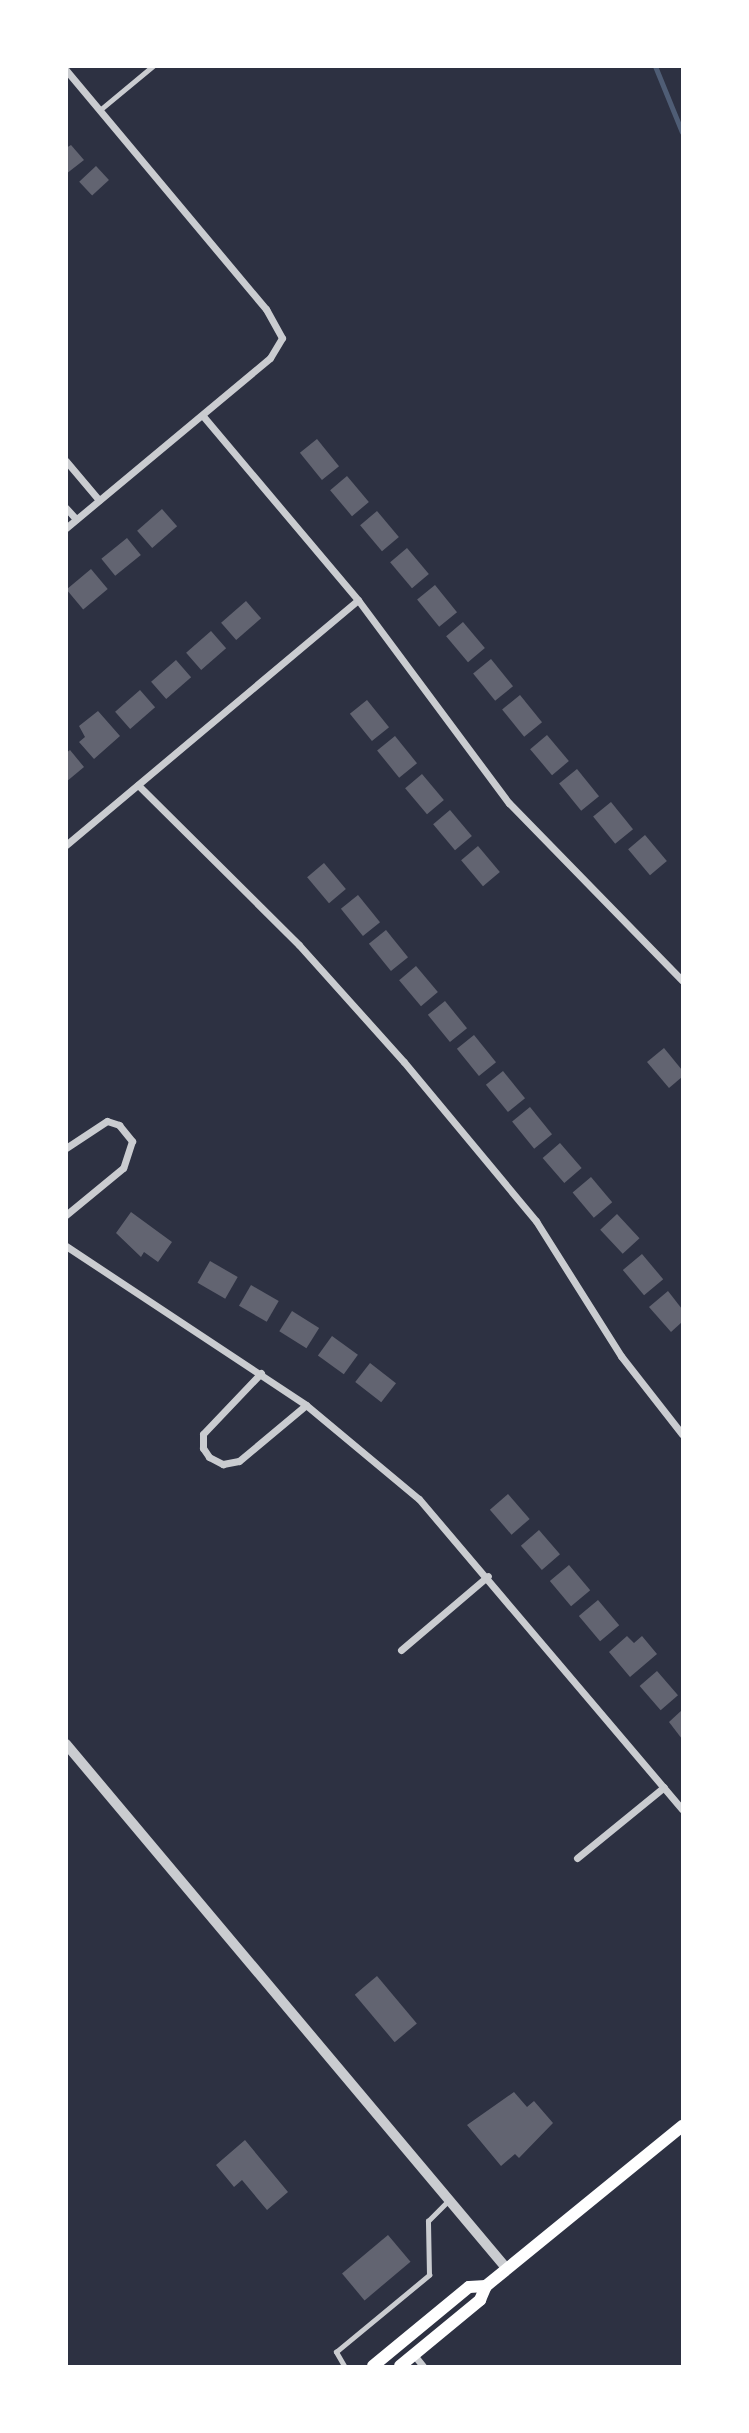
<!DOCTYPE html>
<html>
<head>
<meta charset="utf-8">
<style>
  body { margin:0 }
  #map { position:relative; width:749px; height:2433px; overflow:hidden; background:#2d3142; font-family:Mulish,sans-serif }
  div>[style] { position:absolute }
  .stream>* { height:5px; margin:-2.5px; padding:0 2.5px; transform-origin:2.5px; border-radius:2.5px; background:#4f5d75 }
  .building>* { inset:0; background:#626471; transform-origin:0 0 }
  .service>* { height:4.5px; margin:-2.25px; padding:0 2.25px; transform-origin:2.25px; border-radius:2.25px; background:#caccd0 }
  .minor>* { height:7px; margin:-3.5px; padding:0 3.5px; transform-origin:3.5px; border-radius:3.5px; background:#caccd0 }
  .tertiary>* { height:10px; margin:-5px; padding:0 5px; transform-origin:5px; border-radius:5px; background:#caccd0 }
  .secondary>* { height:12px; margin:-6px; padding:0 6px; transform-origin:6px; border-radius:6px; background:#fff }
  span { translate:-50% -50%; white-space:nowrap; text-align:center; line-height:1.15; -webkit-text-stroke:6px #fff; paint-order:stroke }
  .frame { position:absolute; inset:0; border:68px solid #fff; pointer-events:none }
</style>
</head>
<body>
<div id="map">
  <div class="stream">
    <i style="left:655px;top:66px;width:71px;rotate:67.8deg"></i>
  </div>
  <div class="building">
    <i style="clip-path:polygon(71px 145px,84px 160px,66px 174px,66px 148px)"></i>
    <i style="left:96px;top:166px;width:19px;height:23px;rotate:47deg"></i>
    <i style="left:317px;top:439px;width:35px;height:22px;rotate:51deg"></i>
    <i style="left:347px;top:476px;width:34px;height:22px;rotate:50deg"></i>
    <i style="left:162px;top:509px;width:23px;height:33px;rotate:49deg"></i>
    <i style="left:377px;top:511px;width:34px;height:22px;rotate:50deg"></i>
    <i style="left:127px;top:538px;width:22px;height:33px;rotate:51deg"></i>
    <i style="left:407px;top:548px;width:34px;height:22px;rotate:50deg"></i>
    <i style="left:91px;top:569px;width:26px;height:32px;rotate:50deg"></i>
    <i style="left:435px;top:585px;width:35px;height:23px;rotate:51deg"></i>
    <i style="left:246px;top:601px;width:23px;height:33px;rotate:49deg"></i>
    <i style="left:463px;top:622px;width:34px;height:22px;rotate:50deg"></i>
    <i style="left:211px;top:631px;width:23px;height:33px;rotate:49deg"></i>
    <i style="left:491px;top:659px;width:35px;height:23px;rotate:51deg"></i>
    <i style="left:176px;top:660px;width:23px;height:33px;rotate:49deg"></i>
    <i style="left:140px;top:690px;width:23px;height:33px;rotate:49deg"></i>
    <i style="left:520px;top:695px;width:35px;height:23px;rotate:51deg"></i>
    <i style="left:367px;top:700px;width:35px;height:22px;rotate:51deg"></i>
    <i style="clip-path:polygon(98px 711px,120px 736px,94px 759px,79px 742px,85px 737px,79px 726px)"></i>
    <i style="left:547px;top:735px;width:34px;height:22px;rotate:50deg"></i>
    <i style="left:395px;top:736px;width:35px;height:23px;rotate:51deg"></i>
    <i style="clip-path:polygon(70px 750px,84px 767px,66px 782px,66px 753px)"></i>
    <i style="left:577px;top:769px;width:35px;height:23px;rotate:51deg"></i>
    <i style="left:422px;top:774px;width:34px;height:22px;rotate:50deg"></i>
    <i style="left:611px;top:802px;width:35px;height:23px;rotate:51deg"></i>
    <i style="left:450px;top:810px;width:34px;height:22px;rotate:50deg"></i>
    <i style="left:645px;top:835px;width:34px;height:22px;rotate:50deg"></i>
    <i style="left:478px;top:846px;width:34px;height:22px;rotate:50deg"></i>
    <i style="left:324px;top:863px;width:34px;height:22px;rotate:50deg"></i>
    <i style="left:358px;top:895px;width:35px;height:22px;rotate:51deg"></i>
    <i style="left:386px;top:930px;width:35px;height:22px;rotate:51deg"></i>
    <i style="left:416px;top:966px;width:34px;height:22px;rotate:50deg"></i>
    <i style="left:445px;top:1001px;width:35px;height:22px;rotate:51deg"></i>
    <i style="left:474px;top:1035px;width:35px;height:22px;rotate:51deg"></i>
    <i style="clip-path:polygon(664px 1048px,682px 1070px,682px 1077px,669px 1088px,647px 1062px)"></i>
    <i style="left:503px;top:1071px;width:35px;height:22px;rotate:51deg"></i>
    <i style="left:530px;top:1107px;width:35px;height:23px;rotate:51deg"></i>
    <i style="left:560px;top:1143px;width:33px;height:23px;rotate:49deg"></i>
    <i style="left:591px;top:1177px;width:33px;height:24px;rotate:50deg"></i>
    <i style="clip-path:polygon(131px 1212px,172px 1242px,158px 1262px,144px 1252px,141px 1257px,116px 1233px)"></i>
    <i style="left:617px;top:1214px;width:33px;height:23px;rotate:47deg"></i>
    <i style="left:642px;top:1254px;width:33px;height:25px;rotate:50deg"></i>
    <i style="left:210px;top:1261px;width:32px;height:25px;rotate:30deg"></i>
    <i style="left:251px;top:1285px;width:32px;height:24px;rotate:30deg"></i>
    <i style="clip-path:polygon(668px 1291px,682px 1309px,682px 1322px,671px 1332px,649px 1307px)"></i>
    <i style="left:292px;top:1311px;width:32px;height:24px;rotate:32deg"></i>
    <i style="left:332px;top:1336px;width:32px;height:24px;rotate:36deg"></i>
    <i style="left:370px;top:1363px;width:33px;height:24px;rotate:38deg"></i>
    <i style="left:508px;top:1494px;width:33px;height:24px;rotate:49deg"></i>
    <i style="left:539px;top:1530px;width:32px;height:24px;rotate:49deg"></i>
    <i style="left:569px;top:1565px;width:33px;height:25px;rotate:50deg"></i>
    <i style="left:598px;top:1600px;width:33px;height:25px;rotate:50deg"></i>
    <i style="clip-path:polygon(627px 1636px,634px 1643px,642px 1636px,657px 1654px,630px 1677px,609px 1652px)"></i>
    <i style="left:657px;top:1671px;width:32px;height:23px;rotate:49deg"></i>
    <i style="clip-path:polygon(682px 1710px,682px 1739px,669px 1722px)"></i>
    <i style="left:377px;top:1976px;width:62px;height:29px;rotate:50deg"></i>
    <i style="clip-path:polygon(514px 2092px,527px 2107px,534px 2101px,553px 2123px,519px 2158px,515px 2154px,501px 2166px,467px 2125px)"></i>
    <i style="clip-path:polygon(245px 2140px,288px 2192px,267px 2210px,242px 2180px,234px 2187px,216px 2165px)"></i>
    <i style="left:388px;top:2235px;width:35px;height:60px;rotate:50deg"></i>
  </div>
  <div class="service">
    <i style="left:100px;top:110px;width:69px;rotate:-39.7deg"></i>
    <i style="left:344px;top:2366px;width:16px;rotate:-120deg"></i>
    <i style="left:336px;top:2352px;width:121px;rotate:-39.6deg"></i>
    <i style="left:429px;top:2275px;width:54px;rotate:-91.1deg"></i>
    <i style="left:428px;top:2221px;width:30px;rotate:-45deg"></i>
  </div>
  <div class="minor">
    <i style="left:66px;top:70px;width:312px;rotate:50.1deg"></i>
    <i style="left:266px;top:309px;width:33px;rotate:61deg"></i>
    <i style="left:282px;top:338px;width:23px;rotate:121deg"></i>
    <i style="left:270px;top:358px;width:266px;rotate:140.2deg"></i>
    <i style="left:203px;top:416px;width:241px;rotate:49.9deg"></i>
    <i style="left:358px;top:600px;width:253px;rotate:53.4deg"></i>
    <i style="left:509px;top:803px;width:248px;rotate:45.7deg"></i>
    <i style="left:66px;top:461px;width:51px;rotate:49.8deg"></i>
    <i style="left:66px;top:508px;width:15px;rotate:48deg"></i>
    <i style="left:138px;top:785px;width:227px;rotate:44.8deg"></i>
    <i style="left:299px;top:945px;width:157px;rotate:48.1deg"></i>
    <i style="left:404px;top:1062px;width:207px;rotate:50.3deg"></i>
    <i style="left:536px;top:1221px;width:160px;rotate:57.8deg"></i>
    <i style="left:621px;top:1356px;width:99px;rotate:52deg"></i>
    <i style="left:66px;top:845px;width:381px;rotate:-40deg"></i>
    <i style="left:66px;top:1148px;width:49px;rotate:-33.4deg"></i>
    <i style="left:107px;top:1121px;width:13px;rotate:18deg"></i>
    <i style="left:119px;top:1125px;width:21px;rotate:51deg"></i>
    <i style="left:132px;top:1141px;width:28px;rotate:108deg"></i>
    <i style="left:123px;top:1168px;width:74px;rotate:140.5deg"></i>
    <i style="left:66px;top:1246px;width:288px;rotate:33.5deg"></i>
    <i style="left:306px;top:1405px;width:147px;rotate:39.8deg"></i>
    <i style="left:419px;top:1499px;width:407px;rotate:49.7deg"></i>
    <i style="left:261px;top:1373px;width:84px;rotate:133.6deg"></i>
    <i style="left:203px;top:1434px;width:14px;rotate:90deg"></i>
    <i style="left:203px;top:1448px;width:11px;rotate:56deg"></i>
    <i style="left:209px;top:1457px;width:16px;rotate:27deg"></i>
    <i style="left:223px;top:1464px;width:16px;rotate:-11deg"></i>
    <i style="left:239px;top:1461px;width:87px;rotate:-39.9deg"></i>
    <i style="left:401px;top:1650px;width:114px;rotate:-40.4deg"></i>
    <i style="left:577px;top:1858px;width:112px;rotate:-39.2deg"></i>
    <i style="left:414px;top:2355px;width:14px;rotate:51deg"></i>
  </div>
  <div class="tertiary">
    <i style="left:66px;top:1744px;width:686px;rotate:49.97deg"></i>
  </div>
  <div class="secondary">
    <i style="left:373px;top:2366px;width:124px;rotate:-39.5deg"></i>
    <i style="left:469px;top:2287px;width:17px;rotate:-3deg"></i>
    <i style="left:400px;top:2366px;width:104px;rotate:-39.5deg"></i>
    <i style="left:480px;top:2300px;width:15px;rotate:-67deg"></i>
    <i style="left:486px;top:2286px;width:253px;rotate:-39.2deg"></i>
  </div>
  <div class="frame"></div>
</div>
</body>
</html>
